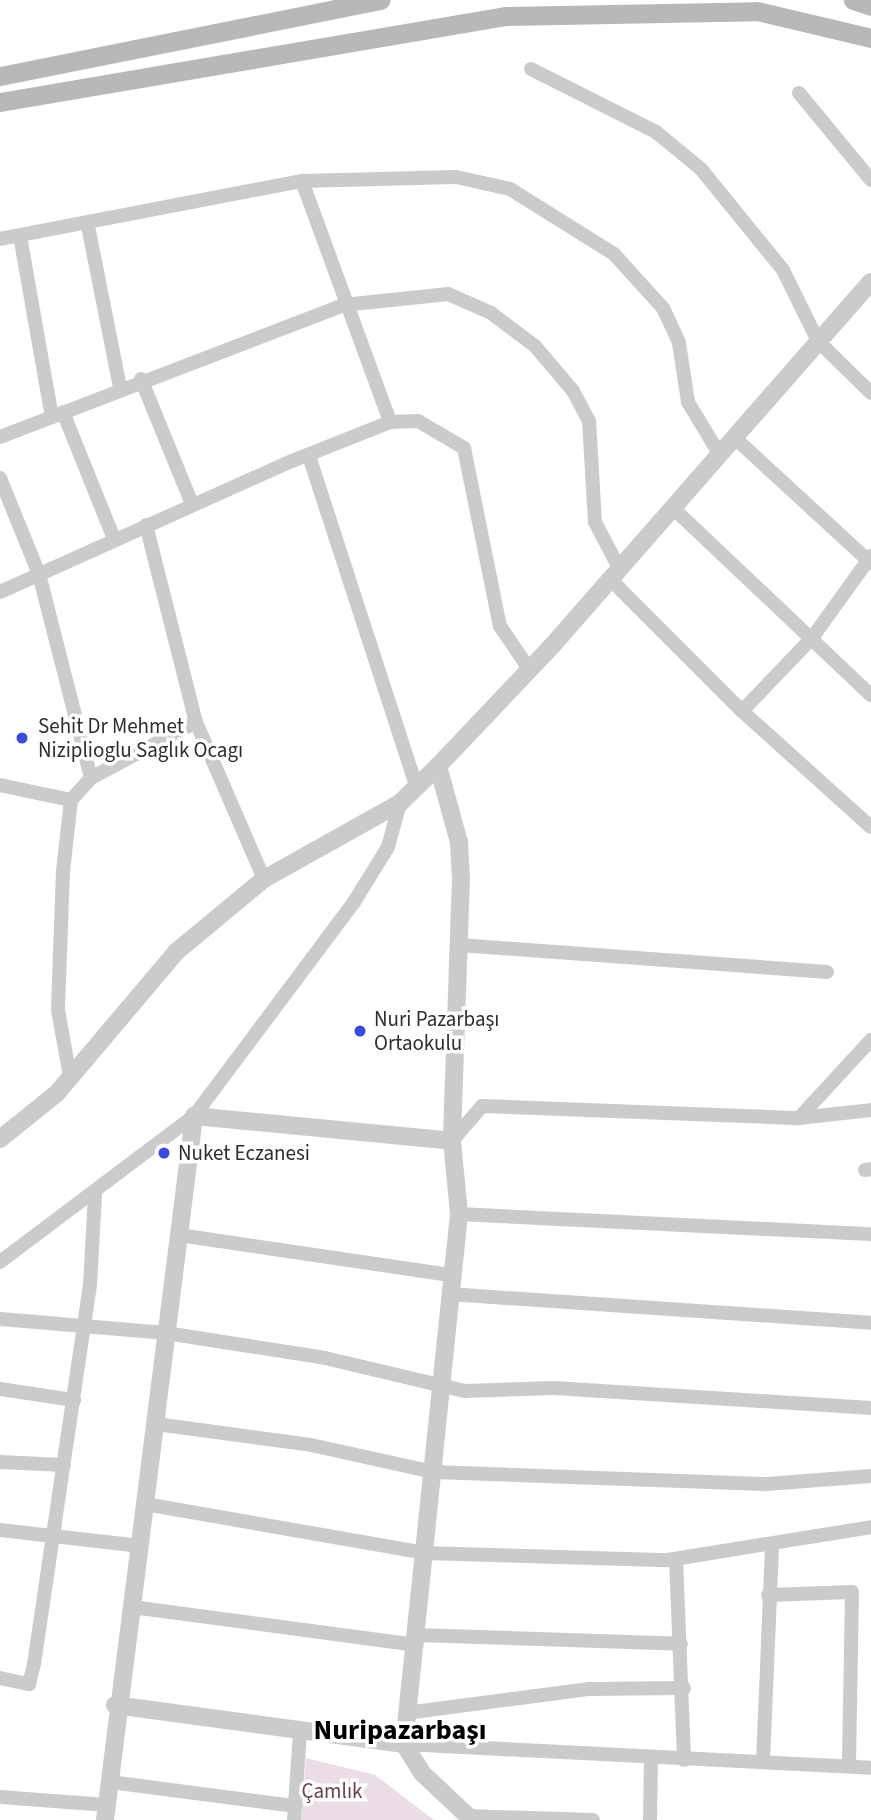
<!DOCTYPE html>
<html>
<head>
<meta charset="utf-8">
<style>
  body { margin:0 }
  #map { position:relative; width:871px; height:1820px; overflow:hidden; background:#fff; font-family:"Source Sans 3",sans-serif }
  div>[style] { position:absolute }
  .green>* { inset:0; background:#ebdde5 }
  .minor>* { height:14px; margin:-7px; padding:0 7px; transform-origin:7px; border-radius:7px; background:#cbcbcb }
  .tertiary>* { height:18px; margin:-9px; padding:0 9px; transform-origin:9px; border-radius:9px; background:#cbcbcb }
  .secondary>* { height:19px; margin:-9.5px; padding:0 9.5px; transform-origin:9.5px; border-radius:9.5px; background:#b8b8b8 }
  .dots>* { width:19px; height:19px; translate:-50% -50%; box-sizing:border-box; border:4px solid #fff; border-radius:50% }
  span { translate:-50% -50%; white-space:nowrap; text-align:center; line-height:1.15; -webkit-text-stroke:7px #fff; paint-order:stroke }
  .poi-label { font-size:21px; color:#2e2e2e }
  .left { translate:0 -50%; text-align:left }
  .park-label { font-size:21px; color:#683e53 }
  .district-label { font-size:28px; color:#000; font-weight:700 }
</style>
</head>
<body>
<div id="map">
  <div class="green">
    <i style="clip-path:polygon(306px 1758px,375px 1775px,434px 1820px,301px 1820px)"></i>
  </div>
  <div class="minor">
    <i style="left:531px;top:69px;width:140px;rotate:26.7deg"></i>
    <i style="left:656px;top:132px;width:58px;rotate:39.4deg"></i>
    <i style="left:701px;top:169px;width:130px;rotate:50.9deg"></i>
    <i style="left:783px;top:270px;width:79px;rotate:63.8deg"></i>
    <i style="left:818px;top:341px;width:74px;rotate:44.5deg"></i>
    <i style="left:799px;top:93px;width:113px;rotate:50.4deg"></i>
    <i style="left:302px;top:181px;width:257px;rotate:69.9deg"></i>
    <i style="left:88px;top:226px;width:164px;rotate:78.8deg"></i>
    <i style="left:20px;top:236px;width:184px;rotate:80deg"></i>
    <i style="left:0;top:239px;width:308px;rotate:-10.9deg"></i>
    <i style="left:302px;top:181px;width:154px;rotate:-1.5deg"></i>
    <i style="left:456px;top:177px;width:55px;rotate:12.5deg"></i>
    <i style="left:510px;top:189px;width:123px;rotate:32deg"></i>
    <i style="left:614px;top:254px;width:73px;rotate:47.8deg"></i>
    <i style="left:663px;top:308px;width:38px;rotate:65deg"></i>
    <i style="left:679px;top:343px;width:60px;rotate:81.3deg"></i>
    <i style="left:688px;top:402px;width:62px;rotate:58.9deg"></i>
    <i style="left:141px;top:379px;width:135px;rotate:67.8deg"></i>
    <i style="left:63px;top:412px;width:137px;rotate:68.1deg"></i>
    <i style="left:0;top:437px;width:368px;rotate:-21deg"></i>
    <i style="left:343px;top:305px;width:106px;rotate:-6deg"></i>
    <i style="left:448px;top:294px;width:47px;rotate:23.8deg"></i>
    <i style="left:491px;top:313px;width:55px;rotate:36.9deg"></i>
    <i style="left:535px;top:346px;width:59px;rotate:49.8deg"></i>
    <i style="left:573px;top:391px;width:34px;rotate:62deg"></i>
    <i style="left:589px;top:421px;width:101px;rotate:86.6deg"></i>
    <i style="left:595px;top:522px;width:52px;rotate:62.4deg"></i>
    <i style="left:736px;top:439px;width:183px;rotate:42.6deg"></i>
    <i style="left:309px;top:456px;width:347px;rotate:72deg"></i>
    <i style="left:0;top:478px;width:104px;rotate:67.9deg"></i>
    <i style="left:39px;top:574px;width:211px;rotate:75.7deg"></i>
    <i style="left:91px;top:778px;width:30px;rotate:132deg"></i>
    <i style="left:71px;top:800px;width:71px;rotate:96.4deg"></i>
    <i style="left:63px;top:871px;width:139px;rotate:92.1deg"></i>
    <i style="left:58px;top:1010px;width:68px;rotate:79.8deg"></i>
    <i style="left:674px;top:509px;width:271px;rotate:43.4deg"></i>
    <i style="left:146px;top:525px;width:203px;rotate:75.8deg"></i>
    <i style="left:196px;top:722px;width:171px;rotate:66.6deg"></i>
    <i style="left:609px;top:578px;width:188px;rotate:45deg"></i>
    <i style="left:742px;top:711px;width:173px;rotate:42deg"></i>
    <i style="left:0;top:592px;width:320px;rotate:-24.2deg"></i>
    <i style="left:292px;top:461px;width:105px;rotate:-21.7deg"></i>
    <i style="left:390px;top:422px;width:28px;rotate:-2deg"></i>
    <i style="left:418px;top:421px;width:53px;rotate:30.4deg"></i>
    <i style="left:464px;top:448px;width:182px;rotate:78.6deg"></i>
    <i style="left:500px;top:626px;width:52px;rotate:56deg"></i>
    <i style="left:742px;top:711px;width:101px;rotate:-46.2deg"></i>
    <i style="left:812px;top:638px;width:101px;rotate:-54.3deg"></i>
    <i style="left:91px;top:778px;width:119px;rotate:-28.1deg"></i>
    <i style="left:0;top:785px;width:73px;rotate:11.9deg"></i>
    <i style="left:460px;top:945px;width:368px;rotate:4.2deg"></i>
    <i style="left:799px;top:1118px;width:106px;rotate:-47.3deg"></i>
    <i style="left:452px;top:1141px;width:46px;rotate:-49.4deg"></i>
    <i style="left:482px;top:1106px;width:317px;rotate:2.2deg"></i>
    <i style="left:799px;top:1118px;width:72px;rotate:-6.3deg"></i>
    <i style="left:865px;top:1170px;width:6px;rotate:-9deg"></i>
    <i style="left:459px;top:1214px;width:412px;rotate:2.8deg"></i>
    <i style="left:179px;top:1235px;width:274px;rotate:8.4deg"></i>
    <i style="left:0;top:1262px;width:243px;rotate:-37deg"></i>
    <i style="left:194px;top:1116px;width:267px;rotate:-53.2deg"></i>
    <i style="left:354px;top:902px;width:65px;rotate:-58.3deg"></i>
    <i style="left:388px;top:847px;width:46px;rotate:-74.7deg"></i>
    <i style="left:449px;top:1294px;width:423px;rotate:3.9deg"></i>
    <i style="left:0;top:1319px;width:167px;rotate:4.8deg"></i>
    <i style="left:166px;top:1333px;width:161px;rotate:8.9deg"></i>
    <i style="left:325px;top:1358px;width:144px;rotate:13.3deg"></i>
    <i style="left:465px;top:1391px;width:89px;rotate:-1.9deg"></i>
    <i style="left:554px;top:1388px;width:318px;rotate:3.6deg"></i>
    <i style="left:0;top:1389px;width:75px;rotate:8.5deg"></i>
    <i style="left:156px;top:1424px;width:156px;rotate:7.7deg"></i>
    <i style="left:311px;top:1445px;width:126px;rotate:12.4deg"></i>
    <i style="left:434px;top:1472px;width:333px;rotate:2.1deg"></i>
    <i style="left:767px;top:1484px;width:104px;rotate:-4.4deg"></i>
    <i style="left:0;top:1462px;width:64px;rotate:2.7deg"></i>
    <i style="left:145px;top:1504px;width:284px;rotate:9.9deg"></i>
    <i style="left:425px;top:1553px;width:243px;rotate:1.7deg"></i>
    <i style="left:668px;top:1560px;width:206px;rotate:-9.2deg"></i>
    <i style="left:0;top:1530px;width:142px;rotate:6.5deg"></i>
    <i style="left:676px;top:1559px;width:201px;rotate:87.7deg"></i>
    <i style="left:768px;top:1595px;width:84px;rotate:-2deg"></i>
    <i style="left:852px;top:1592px;width:174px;rotate:91deg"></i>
    <i style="left:132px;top:1607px;width:287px;rotate:7.6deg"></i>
    <i style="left:416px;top:1635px;width:265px;rotate:1.9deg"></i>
    <i style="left:0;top:1678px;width:30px;rotate:12deg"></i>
    <i style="left:29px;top:1684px;width:21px;rotate:-76deg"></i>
    <i style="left:34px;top:1664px;width:383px;rotate:-81.6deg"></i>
    <i style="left:90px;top:1285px;width:90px;rotate:-86.8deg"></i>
    <i style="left:406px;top:1713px;width:185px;rotate:-7.5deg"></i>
    <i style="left:589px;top:1689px;width:95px;rotate:-0.6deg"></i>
    <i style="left:404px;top:1744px;width:468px;rotate:2.9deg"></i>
    <i style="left:763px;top:1762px;width:217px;rotate:-87.6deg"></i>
    <i style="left:110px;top:1782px;width:187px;rotate:7.4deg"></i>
    <i style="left:0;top:1797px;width:107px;rotate:4.3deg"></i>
    <i style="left:466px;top:1816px;width:127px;rotate:1.8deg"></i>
    <i style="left:294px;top:1820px;width:89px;rotate:-86.1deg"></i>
    <i style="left:650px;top:1820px;width:61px;rotate:-89.1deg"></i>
  </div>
  <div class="tertiary">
    <i style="left:438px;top:766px;width:79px;rotate:74.6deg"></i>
    <i style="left:459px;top:842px;width:36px;rotate:87deg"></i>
    <i style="left:461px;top:878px;width:263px;rotate:92deg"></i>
    <i style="left:452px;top:1141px;width:73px;rotate:84.5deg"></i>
    <i style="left:459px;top:1214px;width:533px;rotate:95.92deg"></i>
    <i style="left:404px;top:1744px;width:34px;rotate:58deg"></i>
    <i style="left:422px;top:1773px;width:69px;rotate:43.2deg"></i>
    <i style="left:0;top:1139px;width:73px;rotate:-38.9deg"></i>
    <i style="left:57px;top:1093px;width:185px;rotate:-49.8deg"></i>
    <i style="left:176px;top:952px;width:114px;rotate:-39.7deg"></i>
    <i style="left:264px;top:879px;width:156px;rotate:-29.2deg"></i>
    <i style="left:400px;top:803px;width:53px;rotate:-44.2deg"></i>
    <i style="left:438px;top:766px;width:164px;rotate:-46.5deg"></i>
    <i style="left:551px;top:647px;width:485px;rotate:-48.8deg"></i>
    <i style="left:115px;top:1705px;width:292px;rotate:7.7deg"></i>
    <i style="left:105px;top:1820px;width:710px;rotate:-82.79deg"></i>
    <i style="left:194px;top:1116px;width:259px;rotate:5.5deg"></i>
  </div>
  <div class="secondary">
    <i style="left:853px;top:0;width:19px;rotate:18deg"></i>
    <i style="left:0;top:76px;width:388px;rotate:-11.3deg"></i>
    <i style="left:0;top:102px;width:512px;rotate:-9.66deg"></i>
    <i style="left:505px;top:16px;width:252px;rotate:-1.1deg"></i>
    <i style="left:757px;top:11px;width:117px;rotate:13.3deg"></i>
  </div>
  <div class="dots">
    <i style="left:22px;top:738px;background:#394bdd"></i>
    <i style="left:360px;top:1031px;background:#394bdd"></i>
    <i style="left:164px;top:1153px;background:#394bdd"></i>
  </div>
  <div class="poi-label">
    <span class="left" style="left:38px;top:738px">Sehit Dr Mehmet<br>Niziplioglu Saglık Ocagı</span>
    <span class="left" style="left:374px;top:1031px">Nuri Pazarbaşı<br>Ortaokulu</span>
    <span class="left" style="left:178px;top:1153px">Nuket Eczanesi</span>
  </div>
  <div class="park-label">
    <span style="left:332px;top:1791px">Çamlık</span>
  </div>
  <div class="district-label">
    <span style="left:400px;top:1730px">Nuripazarbaşı</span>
  </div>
</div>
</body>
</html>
